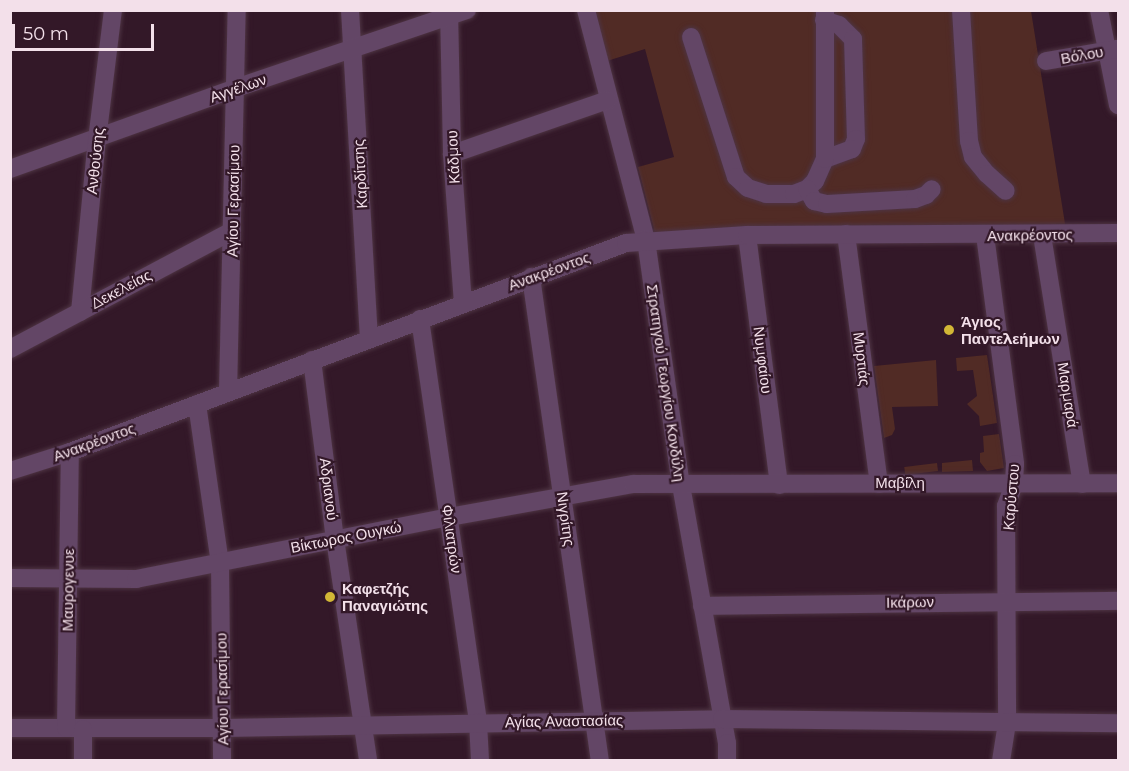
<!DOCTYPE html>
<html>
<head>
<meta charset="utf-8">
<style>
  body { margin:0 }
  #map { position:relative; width:1129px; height:771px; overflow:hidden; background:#331828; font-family:Montserrat,sans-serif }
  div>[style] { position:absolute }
  .green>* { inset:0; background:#512b25; transform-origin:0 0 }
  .roads { filter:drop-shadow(0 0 2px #4e3443) drop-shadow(0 0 2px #4e3443) }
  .minor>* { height:18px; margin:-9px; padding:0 9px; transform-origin:9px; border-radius:9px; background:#634666 }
  .dots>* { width:16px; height:16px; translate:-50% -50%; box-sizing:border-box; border:3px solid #331828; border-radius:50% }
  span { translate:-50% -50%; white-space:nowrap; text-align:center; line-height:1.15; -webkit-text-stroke:4.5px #331828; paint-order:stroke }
  .street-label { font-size:15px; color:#f3e0ea }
  .poi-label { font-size:15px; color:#f3e0ea; font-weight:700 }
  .left { translate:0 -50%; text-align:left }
  .frame { position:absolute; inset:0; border:12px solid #f3e0ea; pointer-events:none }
  .scale { position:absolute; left:12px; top:24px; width:142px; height:27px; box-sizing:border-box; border:3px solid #f3e0ea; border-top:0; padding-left:8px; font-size:18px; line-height:21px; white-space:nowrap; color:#f3e0ea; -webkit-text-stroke:4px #331828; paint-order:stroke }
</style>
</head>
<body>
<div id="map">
  <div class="green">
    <i style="clip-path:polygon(594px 11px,1031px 11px,1066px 230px,656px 237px,638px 167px,674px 157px,645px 49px,607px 61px)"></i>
    <i style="clip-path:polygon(987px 355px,997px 423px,980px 426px,979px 416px,967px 404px,977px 396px,973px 370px,957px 371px,956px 358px)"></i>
    <i style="clip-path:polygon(936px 360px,938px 406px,892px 407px,895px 429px,892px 435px,884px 438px,874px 366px)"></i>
    <i style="clip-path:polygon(999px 434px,1004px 468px,987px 471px,980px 462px,980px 453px,984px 452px,983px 436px)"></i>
    <i style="clip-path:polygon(972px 460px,973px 471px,942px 472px,942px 463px)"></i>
    <i style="left:937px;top:463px;width:8px;height:33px;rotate:83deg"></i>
  </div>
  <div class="roads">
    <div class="minor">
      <i style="left:350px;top:10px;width:328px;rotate:86.7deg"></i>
      <i style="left:449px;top:10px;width:144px;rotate:88.8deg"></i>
      <i style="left:452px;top:154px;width:149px;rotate:85.8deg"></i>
      <i style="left:586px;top:10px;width:238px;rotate:75.4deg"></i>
      <i style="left:646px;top:240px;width:247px;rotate:81.9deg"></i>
      <i style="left:681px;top:485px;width:262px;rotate:79.9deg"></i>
      <i style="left:727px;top:743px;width:17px;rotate:90deg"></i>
      <i style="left:961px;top:10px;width:131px;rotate:86.5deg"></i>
      <i style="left:969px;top:141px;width:16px;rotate:76deg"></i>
      <i style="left:973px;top:157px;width:22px;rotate:51deg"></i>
      <i style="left:987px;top:174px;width:25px;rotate:42deg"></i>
      <i style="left:1099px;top:10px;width:97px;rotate:78.7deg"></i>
      <i style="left:824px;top:20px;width:16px;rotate:18deg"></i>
      <i style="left:839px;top:25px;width:20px;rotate:45deg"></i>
      <i style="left:853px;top:39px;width:100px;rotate:88.3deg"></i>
      <i style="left:856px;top:139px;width:11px;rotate:112deg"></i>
      <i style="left:852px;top:149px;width:29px;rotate:160deg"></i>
      <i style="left:691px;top:37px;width:147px;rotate:72.2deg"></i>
      <i style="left:736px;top:177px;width:16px;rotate:43deg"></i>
      <i style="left:748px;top:188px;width:19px;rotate:18deg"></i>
      <i style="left:766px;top:194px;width:28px"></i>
      <i style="left:794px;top:194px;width:14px;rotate:-21deg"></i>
      <i style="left:807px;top:189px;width:11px;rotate:-45deg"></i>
      <i style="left:815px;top:181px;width:24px;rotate:-66deg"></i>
      <i style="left:825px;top:159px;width:149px;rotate:-90deg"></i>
      <i style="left:1046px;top:61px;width:72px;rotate:-9.6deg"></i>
      <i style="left:452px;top:154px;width:165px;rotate:-19.1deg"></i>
      <i style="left:10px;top:169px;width:240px;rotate:-19.7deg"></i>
      <i style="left:236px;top:88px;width:244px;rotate:-18.7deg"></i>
      <i style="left:807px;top:189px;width:14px;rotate:60deg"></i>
      <i style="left:814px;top:201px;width:13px;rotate:13deg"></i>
      <i style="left:827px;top:204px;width:88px;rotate:-3.3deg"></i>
      <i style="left:915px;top:199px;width:12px;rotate:-20deg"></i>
      <i style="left:926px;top:195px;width:8px;rotate:-45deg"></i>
      <i style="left:846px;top:234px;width:252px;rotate:82.5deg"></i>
      <i style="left:747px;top:235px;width:252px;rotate:82.7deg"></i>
      <i style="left:985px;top:235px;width:231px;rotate:82.5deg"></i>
      <i style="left:1015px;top:464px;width:20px;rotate:93deg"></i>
      <i style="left:1014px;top:484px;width:23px;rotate:110deg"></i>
      <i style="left:1006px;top:506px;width:217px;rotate:89.7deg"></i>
      <i style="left:1007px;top:723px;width:37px;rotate:99deg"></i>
      <i style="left:1042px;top:235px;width:252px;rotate:80.9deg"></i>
      <i style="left:531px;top:277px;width:488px;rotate:81.9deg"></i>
      <i style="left:80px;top:312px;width:173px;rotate:-84.4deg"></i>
      <i style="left:97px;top:140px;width:131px;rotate:-83deg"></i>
      <i style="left:420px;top:319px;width:407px;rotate:81.8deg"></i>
      <i style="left:478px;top:722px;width:38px;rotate:87deg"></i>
      <i style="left:10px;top:349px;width:251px;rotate:-28deg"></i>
      <i style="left:312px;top:360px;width:180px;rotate:82.7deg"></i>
      <i style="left:335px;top:539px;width:223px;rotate:81.5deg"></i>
      <i style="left:228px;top:392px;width:382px;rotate:-88.7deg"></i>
      <i style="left:197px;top:404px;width:161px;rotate:81.8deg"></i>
      <i style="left:220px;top:563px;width:197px;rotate:89.4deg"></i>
      <i style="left:10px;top:471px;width:63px;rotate:-17.6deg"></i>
      <i style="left:70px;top:452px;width:594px;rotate:-20.6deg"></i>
      <i style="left:626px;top:243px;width:121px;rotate:-3.8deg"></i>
      <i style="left:747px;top:235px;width:371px;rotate:-0.3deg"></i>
      <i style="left:10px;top:578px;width:126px;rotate:0.5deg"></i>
      <i style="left:136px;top:579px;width:319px;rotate:-11.2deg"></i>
      <i style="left:449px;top:517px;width:187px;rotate:-10.2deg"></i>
      <i style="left:633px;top:484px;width:485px;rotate:-0.1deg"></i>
      <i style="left:702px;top:606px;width:416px;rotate:-0.7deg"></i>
      <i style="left:10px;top:728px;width:213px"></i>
      <i style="left:223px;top:728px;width:499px;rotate:-1deg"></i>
      <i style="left:722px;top:719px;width:396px;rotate:0.6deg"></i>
      <i style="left:66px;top:728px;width:276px;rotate:-89.2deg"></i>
      <i style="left:83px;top:729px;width:31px;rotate:90deg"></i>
    </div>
  </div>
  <div class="dots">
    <i style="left:949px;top:330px;background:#d2b736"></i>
    <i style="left:330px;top:597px;background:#d2b736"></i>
  </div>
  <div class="street-label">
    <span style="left:1082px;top:55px;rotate:-10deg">Βόλου</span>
    <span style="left:238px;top:88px;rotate:-19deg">Αγγέλων</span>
    <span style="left:453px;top:157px;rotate:-93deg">Κάδμου</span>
    <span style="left:95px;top:161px;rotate:-84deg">Ανθούσης</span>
    <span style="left:360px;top:174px;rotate:-93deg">Καρδίτσης</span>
    <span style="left:233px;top:201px;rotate:-89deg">Αγίου Γερασίμου</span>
    <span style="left:1030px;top:235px;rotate:-1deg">Ανακρέοντος</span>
    <span style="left:549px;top:271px;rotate:-20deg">Ανακρέοντος</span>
    <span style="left:121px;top:289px;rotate:-28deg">Δεκελείας</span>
    <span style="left:862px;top:359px;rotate:83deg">Μυρτιάς</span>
    <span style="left:763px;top:360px;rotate:83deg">Νυμφαίου</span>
    <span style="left:666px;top:383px;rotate:82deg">Στρατηγού Γεωργίου Κονδύλη</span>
    <span style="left:1068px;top:395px;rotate:81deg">Μαρμαρά</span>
    <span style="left:94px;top:442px;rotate:-20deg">Ανακρέοντος</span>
    <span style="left:900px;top:483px">Μαβίλη</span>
    <span style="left:329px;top:489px;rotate:83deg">Αδριανού</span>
    <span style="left:1011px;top:497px;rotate:-85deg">Καρύστου</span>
    <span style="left:566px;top:519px;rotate:82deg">Νιγρίτης</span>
    <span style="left:346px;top:537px;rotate:-11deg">Βίκτωρος Ουγκώ</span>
    <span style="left:452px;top:539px;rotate:82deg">Φιλιατρών</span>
    <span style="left:68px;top:590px;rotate:-89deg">Μαυρογενυε</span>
    <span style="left:910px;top:602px;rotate:-1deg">Ικάρων</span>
    <span style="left:222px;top:689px;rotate:-91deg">Αγίου Γερασίμου</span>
    <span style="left:564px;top:721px;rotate:-1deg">Αγίας Αναστασίας</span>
  </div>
  <div class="poi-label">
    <span class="left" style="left:961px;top:330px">Άγιος<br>Παντελεήμων</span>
    <span class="left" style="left:342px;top:597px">Καφετζής<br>Παναγιώτης</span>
  </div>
  <div class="frame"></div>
  <div class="scale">50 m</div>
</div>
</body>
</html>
